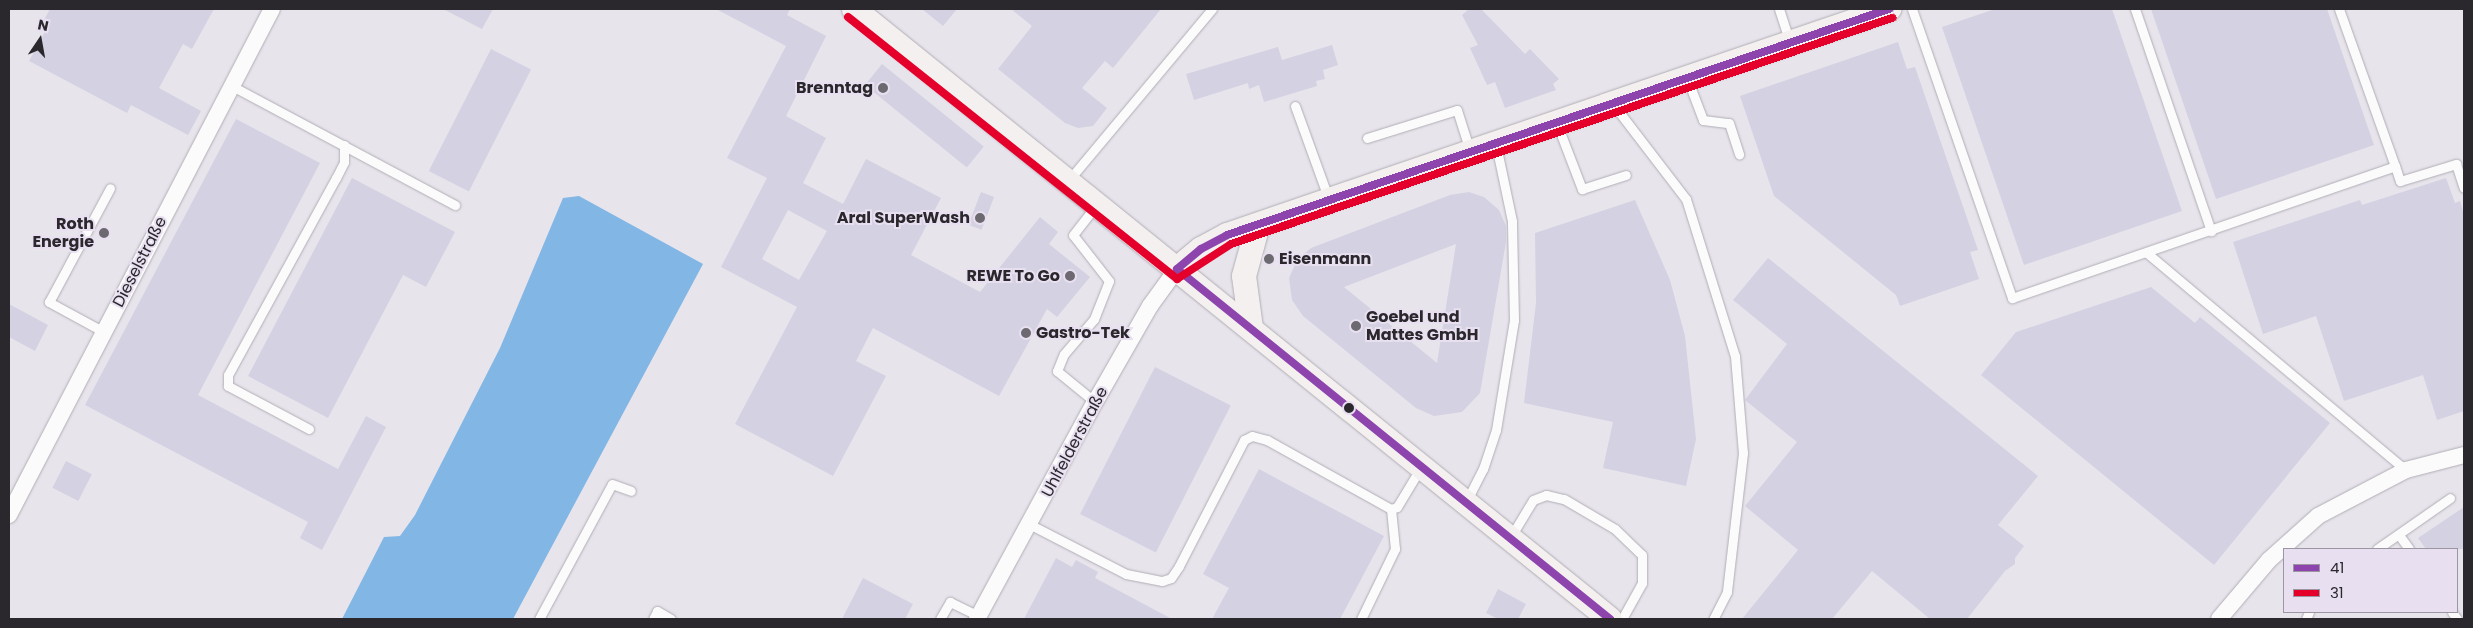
<!DOCTYPE html>
<html>
<head>
<meta charset="utf-8">
<style>
  body { margin:0 }
  #map { position:relative; width:2473px; height:628px; overflow:hidden; background:#e8e4ec; font-family:Poppins,sans-serif }
  div>[style] { position:absolute }
  .water>* { inset:0; background:#81b6e5 }
  .building>* { inset:0; background:#d4d1e2; transform-origin:0 0 }
  .roads { filter:drop-shadow(0 0 1px #b0adb4) drop-shadow(0 0 1px #b0adb4) }
  .lane>* { height:9px; margin:-4.5px; padding:0 4.5px; transform-origin:4.5px; border-radius:4.5px; background:#fcfbfc }
  .street>* { height:16px; margin:-8px; padding:0 8px; transform-origin:8px; border-radius:8px; background:#fcfbfc }
  .secondary>* { height:24px; margin:-12px; padding:0 12px; transform-origin:12px; border-radius:12px; background:#f3f0ef }
  .bus-1>* { height:8px; margin:-4px; padding:0 4px; transform-origin:4px; border-radius:4px; background:#8e44ad }
  .bus-2>* { height:8px; margin:-4px; padding:0 4px; transform-origin:4px; border-radius:4px; background:#e4002b }
  .dots>* { width:14px; height:14px; translate:-50% -50%; box-sizing:border-box; border:2px solid #e8e0f0; border-radius:50% }
  span { translate:-50% -50%; white-space:nowrap; text-align:center; line-height:1.15; -webkit-text-stroke:4px #e8e0f0; paint-order:stroke }
  .poi-label { font-size:16px; color:#2a272d; font-weight:700 }
  .right { translate:-100% -50%; text-align:right }
  .left { translate:0 -50%; text-align:left }
  .street-label { font-size:16px; color:#2a272d }
  .frame { position:absolute; inset:0; border:10px solid #2a272d; pointer-events:none }
  .legend { position:absolute; left:2283px; top:548px; width:175px; height:65px; box-sizing:border-box; background:#e8e0f0; border:1px solid #9c96a2; margin:0; padding:6px 9px; list-style:none; font-size:15px; color:#2a272d }
  .legend li { display:flex; align-items:center; gap:10px; height:25px }
  .legend b { width:25px; border:1px solid #9c96a2 }
  .north { position:absolute; left:15px; top:15px; width:50px; height:50px; -webkit-text-stroke:4px #e8e0f0; paint-order:stroke; rotate:12deg; font-size:14px; font-weight:700; line-height:20px; text-align:center; color:#2a272d }
  .north::after { content:''; display:block; margin:auto; width:18px; height:22px; background:#2a272d; clip-path:polygon(50% 0,100% 100%,50% 72%,0 100%) }
</style>
</head>
<body>
<div id="map">
  <div class="water">
    <i style="clip-path:polygon(579px 196px,703px 264px,513px 619px,342px 619px,384px 537px,400px 536px,415px 515px,500px 348px,563px 198px)"></i>
  </div>
  <div class="building">
    <i style="clip-path:polygon(50px 9px,214px 9px,192px 49px,183px 44px,159px 88px,201px 111px,188px 135px,131px 105px,127px 113px,29px 61px,47px 28px,41px 25px)"></i>
    <i style="clip-path:polygon(443px 9px,493px 9px,482px 29px)"></i>
    <i style="clip-path:polygon(evenodd,716px 9px,790px 9px,787px 15px,826px 36px,786px 116px,826px 138px,803px 183px,843px 204px,866px 159px,941px 198px,911px 255px,980px 292px,1040px 217px,1058px 232px,1049px 244px,1090px 277px,1057px 317px,1047px 309px,999px 396px,873px 328px,856px 361px,886px 376px,833px 476px,735px 424px,797px 307px,721px 267px,767px 178px,727px 158px,786px 46px,716px 9px,788px 210px,827px 231px,799px 280px,762px 259px,788px 210px)"></i>
    <i style="clip-path:polygon(922px 9px,957px 9px,943px 26px)"></i>
    <i style="clip-path:polygon(1011px 9px,1161px 9px,1113px 68px,1105px 61px,1082px 88px,1107px 108px,1093px 126px,1078px 128px,1065px 123px,998px 69px,1032px 26px)"></i>
    <i style="clip-path:polygon(1469px 9px,1481px 9px,1525px 54px,1530px 49px,1559px 79px,1553px 84px,1556px 90px,1505px 108px,1495px 82px,1487px 85px,1470px 48px,1478px 45px,1462px 15px)"></i>
    <i style="clip-path:polygon(1995px 9px,2112px 9px,2182px 211px,2024px 265px,1942px 27px)"></i>
    <i style="clip-path:polygon(2151px 9px,2327px 9px,2374px 145px,2216px 199px)"></i>
    <i style="clip-path:polygon(1898px 42px,1907px 69px,1915px 67px,1978px 250px,1970px 252px,1979px 279px,1900px 306px,1896px 295px,1774px 196px,1740px 96px)"></i>
    <i style="clip-path:polygon(1332px 45px,1338px 65px,1323px 70px,1325px 79px,1316px 81px,1317px 86px,1264px 102px,1259px 85px,1249px 89px,1248px 83px,1194px 100px,1186px 74px,1278px 47px,1282px 60px)"></i>
    <i style="left:491px;top:49px;width:45px;height:137px;rotate:27deg"></i>
    <i style="left:882px;top:64px;width:131px;height:27px;rotate:39deg"></i>
    <i style="clip-path:polygon(236px 119px,320px 163px,198px 395px,338px 469px,366px 416px,386px 427px,322px 550px,300px 538px,308px 522px,85px 405px)"></i>
    <i style="clip-path:polygon(352px 178px,455px 232px,426px 287px,403px 275px,328px 418px,248px 376px)"></i>
    <i style="clip-path:polygon(2446px 178px,2455px 203px,2460px 201px,2464px 215px,2464px 411px,2437px 420px,2423px 375px,2344px 401px,2316px 316px,2263px 334px,2233px 242px,2360px 200px,2362px 205px)"></i>
    <i style="left:981px;top:192px;width:14px;height:35px;rotate:21deg"></i>
    <i style="clip-path:polygon(evenodd,1469px 192px,1484px 197px,1499px 210px,1506px 226px,1506px 242px,1480px 393px,1462px 412px,1434px 416px,1416px 408px,1303px 316px,1292px 300px,1289px 278px,1297px 260px,1311px 248px,1450px 195px,1469px 192px,1456px 244px,1437px 363px,1344px 287px,1456px 244px)"></i>
    <i style="clip-path:polygon(1635px 200px,1670px 280px,1685px 336px,1696px 439px,1686px 486px,1603px 468px,1613px 422px,1524px 403px,1536px 303px,1535px 233px)"></i>
    <i style="clip-path:polygon(1768px 258px,2038px 476px,1998px 525px,2024px 546px,2015px 558px,2015px 564px,2005px 571px,1967px 619px,1930px 619px,1872px 571px,1832px 619px,1742px 619px,1798px 550px,1745px 506px,1797px 442px,1745px 400px,1787px 344px,1733px 300px)"></i>
    <i style="clip-path:polygon(2151px 287px,2195px 323px,2200px 317px,2330px 423px,2214px 565px,1981px 375px,2016px 332px)"></i>
    <i style="clip-path:polygon(9px 304px,48px 325px,35px 351px,9px 337px)"></i>
    <i style="left:1155px;top:367px;width:85px;height:165px;rotate:27deg"></i>
    <i style="left:66px;top:461px;width:29px;height:30px;rotate:27deg"></i>
    <i style="clip-path:polygon(1259px 469px,1384px 536px,1340px 619px,1212px 619px,1229px 588px,1203px 574px)"></i>
    <i style="clip-path:polygon(2464px 507px,2464px 549px,2426px 549px,2418px 538px)"></i>
    <i style="clip-path:polygon(1056px 558px,1072px 567px,1076px 560px,1098px 572px,1095px 578px,1172px 619px,1024px 619px)"></i>
    <i style="clip-path:polygon(863px 578px,913px 604px,905px 619px,842px 619px)"></i>
    <i style="clip-path:polygon(1498px 589px,1526px 604px,1518px 619px,1498px 619px,1486px 613px)"></i>
  </div>
  <div class="roads">
    <div class="lane">
      <i style="left:1779px;top:9px;width:35px;rotate:72deg"></i>
      <i style="left:1912px;top:9px;width:306px;rotate:70.9deg"></i>
      <i style="left:2012px;top:298px;width:405px;rotate:-19deg"></i>
      <i style="left:2395px;top:166px;width:16px;rotate:72deg"></i>
      <i style="left:2400px;top:181px;width:59px;rotate:-16.9deg"></i>
      <i style="left:2456px;top:164px;width:25px;rotate:72deg"></i>
      <i style="left:2135px;top:9px;width:235px;rotate:71.1deg"></i>
      <i style="left:2339px;top:9px;width:167px;rotate:70.4deg"></i>
      <i style="left:1687px;top:78px;width:45px;rotate:69.1deg"></i>
      <i style="left:1703px;top:120px;width:26px;rotate:7deg"></i>
      <i style="left:1729px;top:123px;width:33px;rotate:72deg"></i>
      <i style="left:232px;top:86px;width:253px;rotate:28.1deg"></i>
      <i style="left:1613px;top:104px;width:120px;rotate:52.5deg"></i>
      <i style="left:1686px;top:199px;width:164px;rotate:72.7deg"></i>
      <i style="left:1735px;top:356px;width:97px;rotate:85.3deg"></i>
      <i style="left:1743px;top:453px;width:140px;rotate:96.6deg"></i>
      <i style="left:1727px;top:592px;width:30px;rotate:117deg"></i>
      <i style="left:1295px;top:106px;width:100px;rotate:70.1deg"></i>
      <i style="left:1557px;top:124px;width:70px;rotate:69deg"></i>
      <i style="left:1582px;top:189px;width:46px;rotate:-17.7deg"></i>
      <i style="left:1367px;top:138px;width:94px;rotate:-17.3deg"></i>
      <i style="left:1457px;top:110px;width:43px;rotate:72.4deg"></i>
      <i style="left:1069px;top:180px;width:223px;rotate:-50.1deg"></i>
      <i style="left:2147px;top:253px;width:338px;rotate:40deg"></i>
      <i style="left:104px;top:332px;width:63px;rotate:-151.4deg"></i>
      <i style="left:49px;top:302px;width:129px;rotate:-61.8deg"></i>
      <i style="left:1095px;top:402px;width:49px;rotate:-140.8deg"></i>
      <i style="left:1057px;top:371px;width:18px;rotate:-68deg"></i>
      <i style="left:1064px;top:354px;width:46px;rotate:-49.4deg"></i>
      <i style="left:1094px;top:319px;width:41px;rotate:-68.5deg"></i>
      <i style="left:1109px;top:281px;width:58px;rotate:-128deg"></i>
      <i style="left:1073px;top:235px;width:37px;rotate:-52deg"></i>
      <i style="left:309px;top:429px;width:92px;rotate:-152deg"></i>
      <i style="left:228px;top:386px;width:11px;rotate:-90deg"></i>
      <i style="left:228px;top:375px;width:225px;rotate:-61.3deg"></i>
      <i style="left:336px;top:178px;width:18px;rotate:-63deg"></i>
      <i style="left:344px;top:162px;width:17px;rotate:-90deg"></i>
      <i style="left:1466px;top:502px;width:37px;rotate:-63deg"></i>
      <i style="left:1483px;top:469px;width:41px;rotate:-71.6deg"></i>
      <i style="left:1496px;top:430px;width:111px;rotate:-80.7deg"></i>
      <i style="left:1514px;top:320px;width:99px;rotate:-91.2deg"></i>
      <i style="left:1512px;top:221px;width:78px;rotate:-101.9deg"></i>
      <i style="left:1031px;top:525px;width:107px;rotate:27.3deg"></i>
      <i style="left:1126px;top:574px;width:37px;rotate:11deg"></i>
      <i style="left:1162px;top:581px;width:9px;rotate:-18deg"></i>
      <i style="left:1171px;top:578px;width:14px;rotate:-56deg"></i>
      <i style="left:1179px;top:566px;width:142px;rotate:-62.7deg"></i>
      <i style="left:1244px;top:440px;width:9px;rotate:-27deg"></i>
      <i style="left:1252px;top:436px;width:16px;rotate:15deg"></i>
      <i style="left:1267px;top:440px;width:142px;rotate:29.1deg"></i>
      <i style="left:1391px;top:509px;width:6px;rotate:-18deg"></i>
      <i style="left:1397px;top:507px;width:47px;rotate:-59deg"></i>
      <i style="left:2399px;top:535px;width:17px;rotate:54deg"></i>
      <i style="left:1510px;top:538px;width:44px;rotate:-58.8deg"></i>
      <i style="left:1533px;top:500px;width:14px;rotate:-21deg"></i>
      <i style="left:1546px;top:495px;width:18px;rotate:13deg"></i>
      <i style="left:1564px;top:499px;width:59px;rotate:30.5deg"></i>
      <i style="left:1615px;top:529px;width:37px;rotate:44deg"></i>
      <i style="left:1642px;top:555px;width:28px;rotate:90deg"></i>
      <i style="left:1642px;top:583px;width:41px;rotate:119.1deg"></i>
      <i style="left:2377px;top:549px;width:89px;rotate:-34.9deg"></i>
      <i style="left:2452px;top:612px;width:9px;rotate:54deg"></i>
      <i style="left:539px;top:619px;width:153px;rotate:-61.6deg"></i>
      <i style="left:612px;top:484px;width:20px;rotate:20deg"></i>
      <i style="left:653px;top:619px;width:9px;rotate:-63deg"></i>
      <i style="left:657px;top:611px;width:16px;rotate:30deg"></i>
      <i style="left:940px;top:619px;width:20px;rotate:-60deg"></i>
      <i style="left:950px;top:602px;width:32px;rotate:26deg"></i>
      <i style="left:1361px;top:619px;width:78px;rotate:-64.1deg"></i>
      <i style="left:1395px;top:549px;width:40px;rotate:-95.7deg"></i>
      <i style="left:2306px;top:619px;width:8px;rotate:-67deg"></i>
    </div>
    <div class="street">
      <i style="left:9px;top:515px;width:570px;rotate:-62.54deg"></i>
      <i style="left:977px;top:619px;width:247px;rotate:-61.5deg"></i>
      <i style="left:1095px;top:402px;width:111px;rotate:-60.2deg"></i>
      <i style="left:1150px;top:306px;width:46px;rotate:-53.9deg"></i>
      <i style="left:2219px;top:619px;width:77px;rotate:-49.7deg"></i>
      <i style="left:2269px;top:560px;width:66px;rotate:-41.9deg"></i>
      <i style="left:2318px;top:516px;width:99px;rotate:-27.6deg"></i>
      <i style="left:2406px;top:470px;width:60px;rotate:-14.5deg"></i>
    </div>
    <div class="secondary">
      <i style="left:854px;top:9px;width:971px;rotate:38.9deg"></i>
      <i style="left:1177px;top:269px;width:31px;rotate:-40deg"></i>
      <i style="left:1201px;top:249px;width:30px;rotate:-28deg"></i>
      <i style="left:1227px;top:235px;width:700px;rotate:-18.85deg"></i>
      <i style="left:1251px;top:328px;width:52px;rotate:-97.7deg"></i>
      <i style="left:1244px;top:276px;width:53px;rotate:-74.6deg"></i>
    </div>
  </div>
  <div class="bus-1">
    <i style="left:1177px;top:269px;width:31px;rotate:-40deg"></i>
    <i style="left:1201px;top:249px;width:30px;rotate:-28deg"></i>
    <i style="left:1227px;top:235px;width:700px;rotate:-18.85deg"></i>
    <i style="left:1177px;top:269px;width:557px;rotate:38.95deg"></i>
  </div>
  <div class="bus-2">
    <i style="left:848px;top:17px;width:421px;rotate:38.5deg"></i>
    <i style="left:1177px;top:279px;width:64px;rotate:-32.9deg"></i>
    <i style="left:1231px;top:244px;width:699px;rotate:-18.88deg"></i>
  </div>
  <div class="dots">
    <i style="left:883px;top:88px;background:#6c6970"></i>
    <i style="left:980px;top:218px;background:#6c6970"></i>
    <i style="left:104px;top:233px;background:#6c6970"></i>
    <i style="left:1269px;top:259px;background:#6c6970"></i>
    <i style="left:1070px;top:276px;background:#6c6970"></i>
    <i style="left:1356px;top:326px;background:#6c6970"></i>
    <i style="left:1026px;top:333px;background:#6c6970"></i>
    <i style="left:1349px;top:408px;background:#2a272d"></i>
  </div>
  <div class="poi-label">
    <span class="right" style="left:873px;top:88px">Brenntag</span>
    <span class="right" style="left:970px;top:218px">Aral SuperWash</span>
    <span class="right" style="left:94px;top:233px">Roth<br>Energie</span>
    <span class="left" style="left:1279px;top:259px">Eisenmann</span>
    <span class="right" style="left:1060px;top:276px">REWE To Go</span>
    <span class="left" style="left:1366px;top:326px">Goebel und<br>Mattes GmbH</span>
    <span class="left" style="left:1036px;top:333px">Gastro-Tek</span>
  </div>
  <div class="street-label">
    <span style="left:140px;top:262px;rotate:-63deg">Dieselstraße</span>
    <span style="left:1075px;top:442px;rotate:-62deg">Uhlfelderstraße</span>
  </div>
  <div class="frame"></div>
  <ul class="legend">
  <li><b style="height:6px;background:#8e44ad"></b>41</li>
  <li><b style="height:6px;background:#e4002b"></b>31</li>
  </ul>
  <div class="north">N</div>
</div>
</body>
</html>
